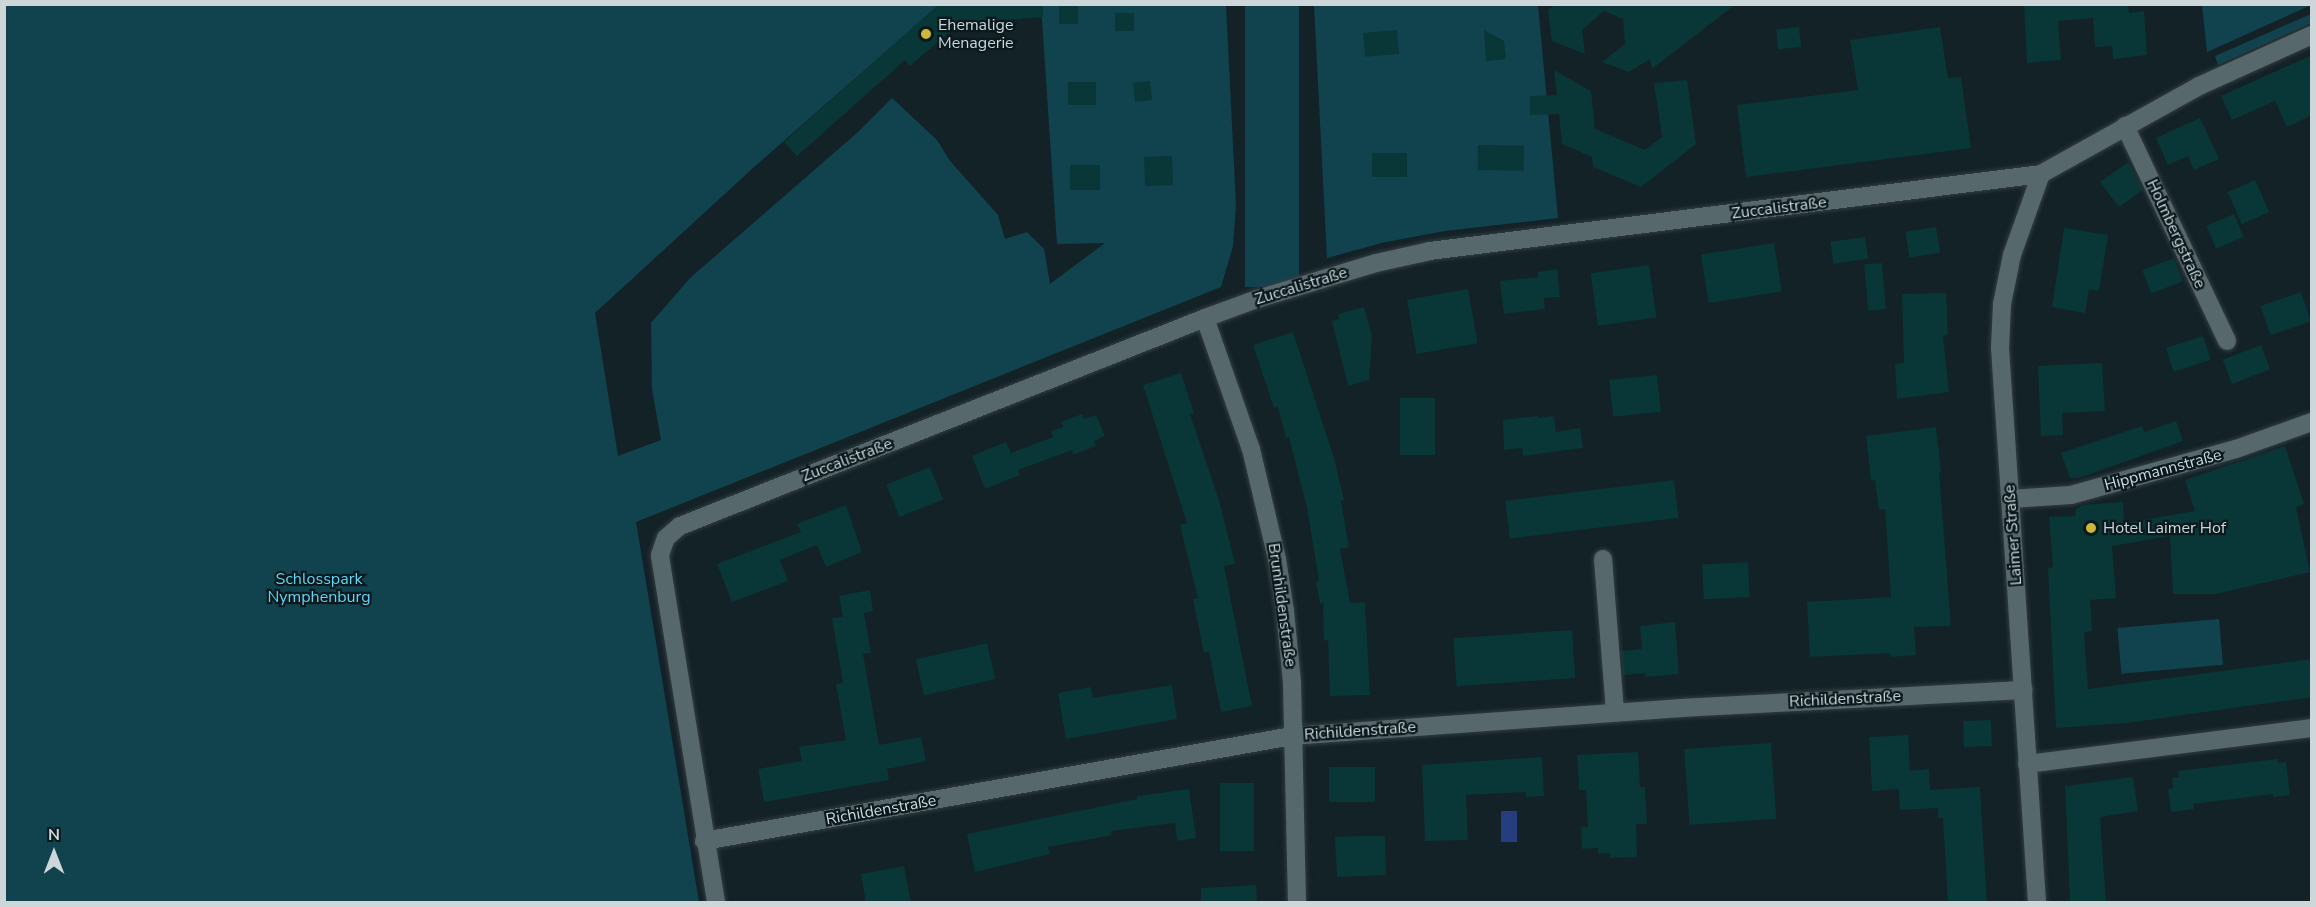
<!DOCTYPE html>
<html>
<head>
<meta charset="utf-8">
<style>
  body { margin:0 }
  #map { position:relative; width:2316px; height:907px; overflow:hidden; background:#132227; font-family:"Nunito Sans",sans-serif }
  div>[style] { position:absolute }
  .green>* { inset:0; background:#11434f; transform-origin:0 0 }
  .water>* { inset:0; background:#243e80; transform-origin:0 0 }
  .building>* { inset:0; background:#093636; transform-origin:0 0 }
  .roads { filter:drop-shadow(0 0 2px #323d40) drop-shadow(0 0 2px #323d40) }
  .minor>* { height:18px; margin:-9px; padding:0 9px; transform-origin:9px; border-radius:9px; background:#57686d }
  .dots>* { width:16px; height:16px; translate:-50% -50%; box-sizing:border-box; border:3px solid #0a191d; border-radius:50% }
  span { translate:-50% -50%; white-space:nowrap; text-align:center; line-height:1.15; -webkit-text-stroke:4.5px #0a191d; paint-order:stroke }
  .poi-label { font-size:16px; color:#cdd7da }
  .left { translate:0 -50%; text-align:left }
  .street-label { font-size:16px; color:#cdd7da }
  .park-label { font-size:16px; color:#5cd8f7 }
  .frame { position:absolute; inset:0; border:6px solid #cdd7da; pointer-events:none }
  .north { position:absolute; left:24px; top:823px; width:60px; height:60px; -webkit-text-stroke:4px #0a191d; paint-order:stroke; rotate:0deg; font-size:16px; font-weight:700; line-height:24px; text-align:center; color:#cdd7da }
  .north::after { content:''; display:block; margin:auto; width:21px; height:27px; background:#cdd7da; clip-path:polygon(50% 0,100% 100%,50% 72%,0 100%) }
</style>
</head>
<body>
<div id="map">
  <div class="green">
    <i style="clip-path:polygon(2311px 4px,2311px 5px,2207px 52px,2202px 5px)"></i>
    <i style="clip-path:polygon(5px 5px,939px 5px,753px 168px,595px 313px,618px 456px,661px 440px,652px 389px,651px 323px,690px 278px,858px 132px,892px 98px,937px 140px,950px 161px,998px 215px,1005px 239px,1027px 232px,1044px 249px,1050px 284px,1105px 243px,1057px 244px,1041px 5px,1226px 5px,1236px 205px,1233px 246px,1221px 287px,636px 522px,699px 902px,5px 902px)"></i>
    <i style="left:1245px;top:5px;width:54px;height:282px"></i>
    <i style="clip-path:polygon(1314px 5px,1538px 5px,1558px 218px,1445px 231px,1381px 243px,1327px 258px)"></i>
    <i style="clip-path:polygon(2311px 14px,2311px 23px,2218px 65px,2215px 56px)"></i>
    <i style="left:2219px;top:619px;width:46px;height:102px;rotate:85deg"></i>
  </div>
  <div class="water">
    <i style="left:1501px;top:811px;width:16px;height:31px"></i>
  </div>
  <div class="building">
    <i style="clip-path:polygon(939px 4px,1043px 4px,1043px 17px,959px 24px,910px 66px,905px 60px,797px 156px,784px 142px)"></i>
    <i style="left:1059px;top:4px;width:19px;height:20px"></i>
    <i style="clip-path:polygon(1555px 4px,1736px 4px,1652px 69px,1650px 59px,1629px 72px,1602px 62px,1625px 44px,1623px 19px,1604px 11px,1582px 30px,1585px 54px,1552px 41px,1548px 10px)"></i>
    <i style="clip-path:polygon(2024px 4px,2128px 4px,2129px 13px,2144px 11px,2147px 55px,2113px 59px,2112px 46px,2095px 47px,2093px 18px,2058px 21px,2061px 60px,2027px 63px)"></i>
    <i style="left:1115px;top:13px;width:19px;height:18px"></i>
    <i style="left:1799px;top:27px;width:20px;height:23px;rotate:84deg"></i>
    <i style="clip-path:polygon(1940px 27px,1948px 78px,1961px 77px,1971px 148px,1746px 177px,1737px 105px,1858px 90px,1850px 40px)"></i>
    <i style="left:1397px;top:30px;width:24px;height:34px;rotate:85deg"></i>
    <i style="clip-path:polygon(1484px 30px,1504px 41px,1506px 59px,1486px 61px)"></i>
    <i style="clip-path:polygon(2312px 55px,2312px 115px,2287px 127px,2275px 101px,2232px 120px,2221px 96px)"></i>
    <i style="clip-path:polygon(1554px 70px,1591px 91px,1595px 129px,1645px 150px,1662px 137px,1654px 83px,1687px 80px,1696px 144px,1641px 187px,1593px 167px,1592px 157px,1562px 144px,1559px 114px,1530px 115px,1530px 96px,1557px 95px)"></i>
    <i style="left:1150px;top:81px;width:19px;height:17px;rotate:84deg"></i>
    <i style="left:1096px;top:82px;width:23px;height:28px;rotate:90deg"></i>
    <i style="clip-path:polygon(2200px 118px,2219px 159px,2194px 170px,2188px 156px,2168px 165px,2156px 138px)"></i>
    <i style="left:1478px;top:145px;width:46px;height:25px;rotate:1deg"></i>
    <i style="left:1372px;top:153px;width:35px;height:24px"></i>
    <i style="left:1172px;top:156px;width:29px;height:28px;rotate:88deg"></i>
    <i style="clip-path:polygon(2128px 162px,2143px 190px,2119px 207px,2100px 182px)"></i>
    <i style="left:1070px;top:165px;width:30px;height:25px"></i>
    <i style="left:2255px;top:180px;width:35px;height:30px;rotate:66deg"></i>
    <i style="left:2234px;top:214px;width:25px;height:30px;rotate:67deg"></i>
    <i style="left:1936px;top:227px;width:26px;height:31px;rotate:81deg"></i>
    <i style="clip-path:polygon(2064px 228px,2108px 235px,2099px 291px,2089px 289px,2085px 313px,2052px 307px)"></i>
    <i style="left:1865px;top:237px;width:22px;height:35px;rotate:82deg"></i>
    <i style="left:1774px;top:243px;width:49px;height:74px;rotate:81deg"></i>
    <i style="left:2174px;top:258px;width:25px;height:34px;rotate:69deg"></i>
    <i style="left:1882px;top:263px;width:46px;height:18px;rotate:85deg"></i>
    <i style="left:1649px;top:265px;width:53px;height:59px;rotate:82deg"></i>
    <i style="clip-path:polygon(1557px 269px,1560px 297px,1544px 298px,1545px 309px,1504px 314px,1500px 281px,1538px 277px,1538px 272px)"></i>
    <i style="left:1468px;top:289px;width:55px;height:62px;rotate:80deg"></i>
    <i style="left:2301px;top:292px;width:31px;height:43px;rotate:71deg"></i>
    <i style="clip-path:polygon(1946px 293px,1948px 335px,1943px 336px,1949px 392px,1897px 399px,1895px 364px,1904px 363px,1902px 294px)"></i>
    <i style="clip-path:polygon(1364px 307px,1372px 336px,1369px 380px,1348px 386px,1332px 321px,1339px 319px,1338px 314px)"></i>
    <i style="clip-path:polygon(1293px 332px,1334px 458px,1344px 500px,1341px 501px,1349px 547px,1340px 549px,1350px 603px,1365px 602px,1370px 695px,1330px 696px,1328px 640px,1324px 641px,1323px 603px,1320px 603px,1316px 582px,1319px 581px,1307px 508px,1289px 437px,1286px 438px,1278px 407px,1274px 408px,1253px 345px)"></i>
    <i style="left:2203px;top:336px;width:25px;height:39px;rotate:72deg"></i>
    <i style="left:2261px;top:345px;width:26px;height:41px;rotate:69deg"></i>
    <i style="clip-path:polygon(2102px 363px,2105px 411px,2062px 413px,2063px 435px,2041px 436px,2038px 366px)"></i>
    <i style="clip-path:polygon(1181px 373px,1194px 413px,1190px 414px,1219px 500px,1235px 564px,1224px 566px,1252px 706px,1221px 712px,1209px 652px,1204px 653px,1193px 599px,1198px 598px,1180px 525px,1187px 523px,1143px 385px)"></i>
    <i style="left:1657px;top:375px;width:37px;height:48px;rotate:84deg"></i>
    <i style="left:1400px;top:398px;width:35px;height:57px"></i>
    <i style="clip-path:polygon(1082px 414px,1084px 419px,1096px 415px,1105px 436px,1094px 441px,1096px 446px,1073px 455px,1072px 450px,1018px 470px,1020px 475px,985px 489px,972px 456px,1006px 442px,1011px 453px,1053px 437px,1051px 431px,1063px 427px,1061px 422px)"></i>
    <i style="clip-path:polygon(1538px 416px,1538px 418px,1554px 416px,1556px 432px,1580px 428px,1583px 448px,1523px 456px,1522px 448px,1504px 450px,1503px 420px)"></i>
    <i style="clip-path:polygon(2176px 421px,2183px 441px,2079px 478px,2070px 478px,2061px 453px,2142px 426px,2144px 432px)"></i>
    <i style="clip-path:polygon(1936px 427px,1941px 472px,1939px 472px,1951px 626px,1914px 627px,1916px 655px,1891px 657px,1890px 653px,1810px 657px,1807px 602px,1891px 597px,1885px 509px,1879px 510px,1875px 480px,1871px 481px,1866px 436px)"></i>
    <i style="clip-path:polygon(2285px 446px,2304px 504px,2296px 507px,2310px 572px,2216px 594px,2173px 594px,2170px 536px,2112px 546px,2116px 598px,2090px 600px,2092px 631px,2084px 632px,2088px 689px,2312px 659px,2312px 697px,2127px 723px,2056px 728px,2048px 568px,2053px 567px,2049px 517px,2075px 516px,2076px 509px,2083px 505px,2123px 502px,2124px 523px,2195px 511px,2185px 480px)"></i>
    <i style="left:930px;top:467px;width:35px;height:47px;rotate:68deg"></i>
    <i style="left:1674px;top:480px;width:38px;height:170px;rotate:83deg"></i>
    <i style="clip-path:polygon(846px 505px,862px 552px,826px 567px,817px 545px,780px 560px,788px 581px,732px 602px,717px 564px,801px 532px,797px 524px)"></i>
    <i style="left:1748px;top:562px;width:35px;height:46px;rotate:87deg"></i>
    <i style="clip-path:polygon(870px 590px,873px 611px,864px 613px,871px 653px,863px 654px,879px 745px,921px 737px,926px 761px,887px 769px,889px 780px,764px 802px,758px 769px,802px 761px,799px 747px,846px 740px,836px 684px,843px 683px,832px 618px,843px 617px,839px 596px)"></i>
    <i style="clip-path:polygon(1675px 622px,1679px 674px,1645px 677px,1645px 673px,1623px 675px,1621px 651px,1642px 649px,1640px 626px)"></i>
    <i style="left:1572px;top:630px;width:48px;height:119px;rotate:86deg"></i>
    <i style="left:987px;top:643px;width:37px;height:73px;rotate:77deg"></i>
    <i style="clip-path:polygon(1172px 685px,1177px 719px,1066px 739px,1058px 693px,1091px 687px,1093px 698px)"></i>
    <i style="left:1991px;top:720px;width:26px;height:28px;rotate:88deg"></i>
    <i style="clip-path:polygon(1908px 735px,1910px 771px,1929px 769px,1930px 790px,1980px 787px,1987px 903px,1948px 903px,1943px 818px,1938px 818px,1938px 808px,1900px 810px,1899px 789px,1872px 791px,1869px 737px)"></i>
    <i style="left:1771px;top:743px;width:76px;height:87px;rotate:86deg"></i>
    <i style="clip-path:polygon(1638px 752px,1640px 787px,1645px 787px,1647px 824px,1636px 824px,1637px 857px,1610px 858px,1610px 853px,1598px 854px,1598px 848px,1582px 849px,1581px 827px,1588px 827px,1586px 790px,1579px 790px,1577px 755px)"></i>
    <i style="clip-path:polygon(1542px 757px,1544px 796px,1526px 797px,1526px 792px,1466px 795px,1468px 840px,1425px 841px,1422px 765px)"></i>
    <i style="clip-path:polygon(2278px 759px,2278px 763px,2286px 762px,2290px 795px,2273px 797px,2273px 794px,2193px 804px,2194px 809px,2171px 812px,2168px 789px,2173px 788px,2172px 778px,2179px 777px,2178px 771px)"></i>
    <i style="left:1329px;top:767px;width:46px;height:35px"></i>
    <i style="clip-path:polygon(2133px 777px,2138px 811px,2100px 817px,2106px 903px,2070px 903px,2065px 786px)"></i>
    <i style="left:1220px;top:783px;width:34px;height:68px"></i>
    <i style="clip-path:polygon(1189px 789px,1196px 838px,1177px 841px,1175px 823px,1111px 831px,1112px 835px,1048px 847px,1050px 854px,975px 872px,967px 834px,1137px 799px,1137px 796px)"></i>
    <i style="clip-path:polygon(1360px 836px,1385px 836px,1386px 875px,1337px 877px,1335px 837px)"></i>
    <i style="clip-path:polygon(904px 866px,911px 903px,866px 903px,861px 874px)"></i>
    <i style="clip-path:polygon(1256px 885px,1257px 903px,1201px 903px,1201px 888px)"></i>
  </div>
  <div class="roads">
    <div class="minor">
      <i style="left:2125px;top:126px;width:238px;rotate:64.6deg"></i>
      <i style="left:1205px;top:318px;width:139px;rotate:70.7deg"></i>
      <i style="left:1251px;top:449px;width:113px;rotate:76.7deg"></i>
      <i style="left:1277px;top:559px;width:53px;rotate:81.3deg"></i>
      <i style="left:1285px;top:611px;width:72px;rotate:84.4deg"></i>
      <i style="left:1292px;top:683px;width:219px;rotate:88.7deg"></i>
      <i style="left:2010px;top:499px;width:61px;rotate:-3.8deg"></i>
      <i style="left:2071px;top:495px;width:171px;rotate:-15.6deg"></i>
      <i style="left:2236px;top:449px;width:81px;rotate:-19.6deg"></i>
      <i style="left:1603px;top:559px;width:154px;rotate:85.5deg"></i>
      <i style="left:2027px;top:764px;width:287px;rotate:-7.2deg"></i>
      <i style="left:704px;top:841px;width:597px;rotate:-10.12deg"></i>
      <i style="left:1292px;top:736px;width:389px;rotate:-4.1deg"></i>
      <i style="left:1680px;top:708px;width:344px;rotate:-3deg"></i>
      <i style="left:716px;top:902px;width:351px;rotate:-99.2deg"></i>
      <i style="left:660px;top:555px;width:18px;rotate:-71deg"></i>
      <i style="left:666px;top:538px;width:18px;rotate:-41deg"></i>
      <i style="left:680px;top:526px;width:565px;rotate:-21.61deg"></i>
      <i style="left:1205px;top:318px;width:55px;rotate:-20.1deg"></i>
      <i style="left:1257px;top:299px;width:124px;rotate:-16.8deg"></i>
      <i style="left:1376px;top:263px;width:55px;rotate:-12.5deg"></i>
      <i style="left:1430px;top:251px;width:616px;rotate:-7.18deg"></i>
      <i style="left:2041px;top:174px;width:181px;rotate:-29.1deg"></i>
      <i style="left:2199px;top:86px;width:124px;rotate:-24.3deg"></i>
      <i style="left:2037px;top:902px;width:555px;rotate:-93.82deg"></i>
      <i style="left:2000px;top:348px;width:44px;rotate:-87.4deg"></i>
      <i style="left:2002px;top:304px;width:50px;rotate:-78.5deg"></i>
      <i style="left:2012px;top:255px;width:86px;rotate:-70.3deg"></i>
    </div>
  </div>
  <div class="dots">
    <i style="left:926px;top:34px;background:#d0b736"></i>
    <i style="left:2091px;top:528px;background:#d0b736"></i>
  </div>
  <div class="poi-label">
    <span class="left" style="left:938px;top:34px">Ehemalige<br>Menagerie</span>
    <span class="left" style="left:2103px;top:528px">Hotel Laimer Hof</span>
  </div>
  <div class="street-label">
    <span style="left:1779px;top:208px;rotate:-7deg">Zuccalistraße</span>
    <span style="left:2176px;top:234px;rotate:65deg">Holmbergstraße</span>
    <span style="left:1301px;top:286px;rotate:-17deg">Zuccalistraße</span>
    <span style="left:847px;top:460px;rotate:-21deg">Zuccalistraße</span>
    <span style="left:2163px;top:470px;rotate:-15deg">Hippmannstraße</span>
    <span style="left:2013px;top:535px;rotate:-94deg">Laimer Straße</span>
    <span style="left:1282px;top:605px;rotate:82deg">Brunhildenstraße</span>
    <span style="left:1845px;top:699px;rotate:-3deg">Richildenstraße</span>
    <span style="left:1360px;top:731px;rotate:-4deg">Richildenstraße</span>
    <span style="left:881px;top:810px;rotate:-10deg">Richildenstraße</span>
  </div>
  <div class="park-label">
    <span style="left:319px;top:588px">Schlosspark<br>Nymphenburg</span>
  </div>
  <div class="frame"></div>
  <div class="north">N</div>
</div>
</body>
</html>
